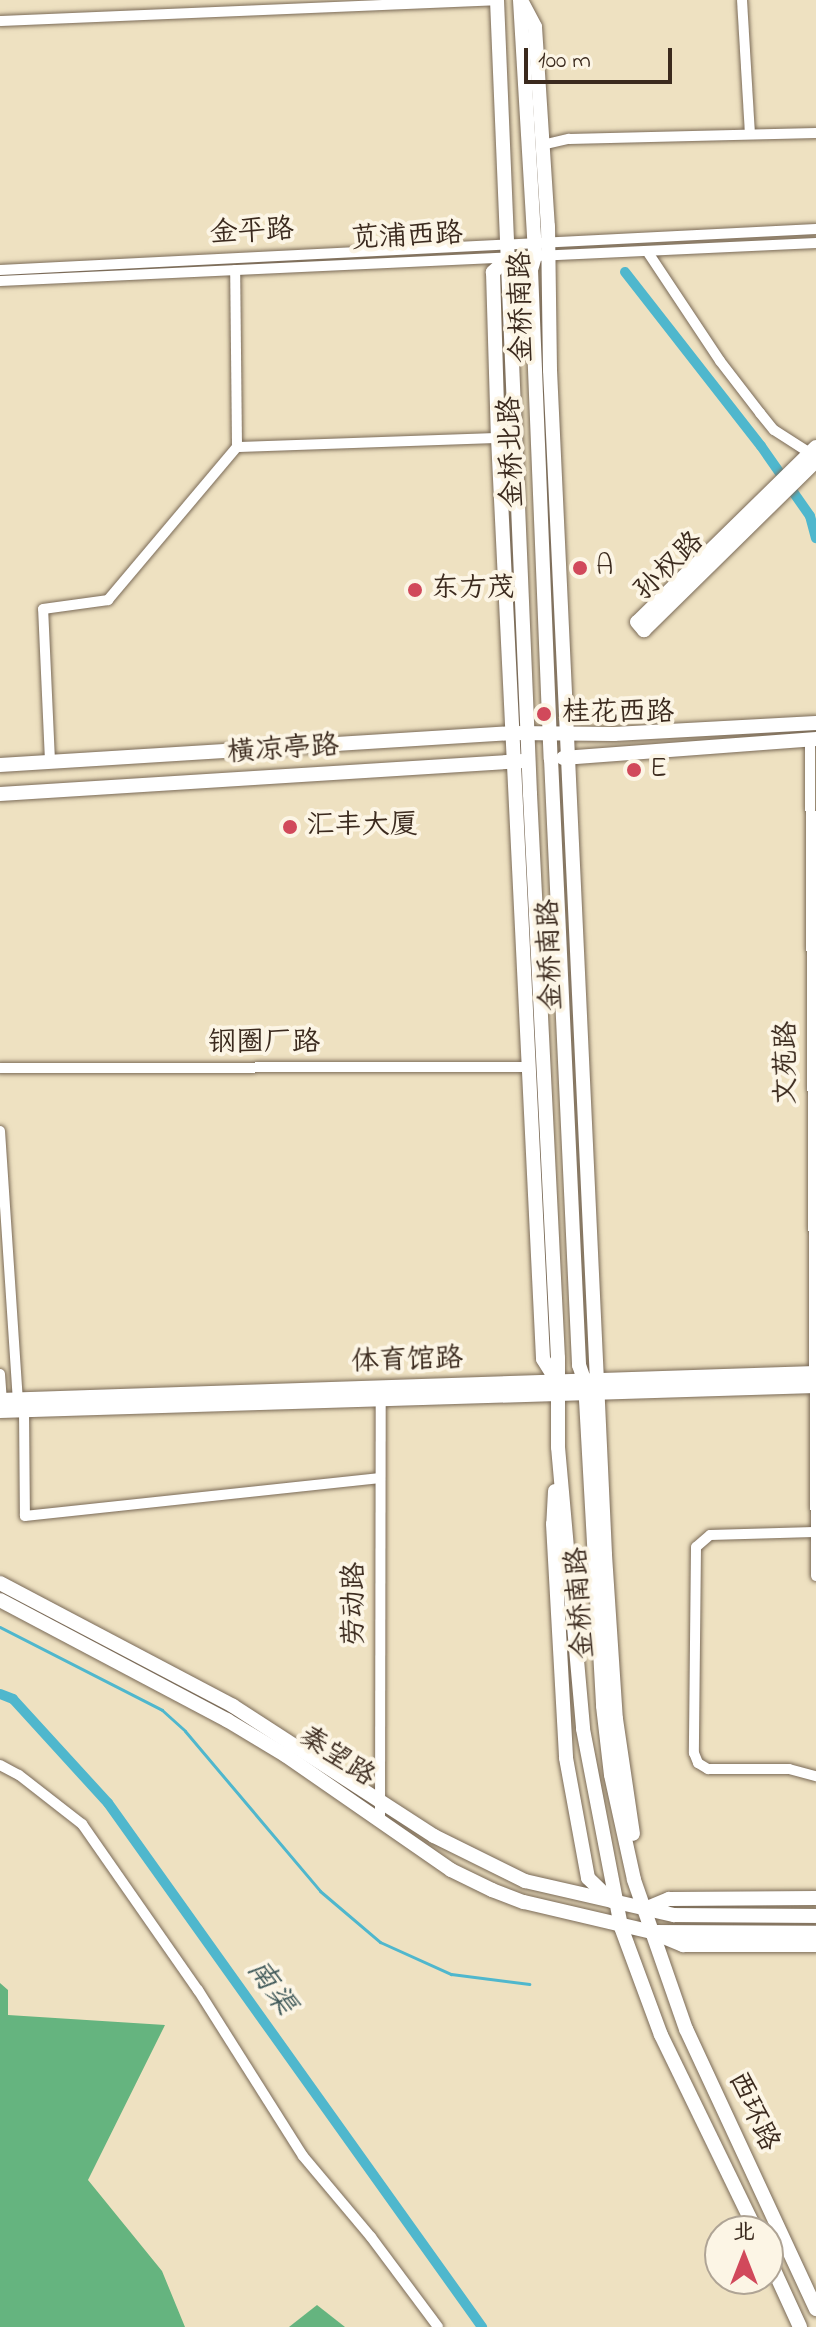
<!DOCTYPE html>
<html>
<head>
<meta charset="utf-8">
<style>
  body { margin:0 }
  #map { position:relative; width:816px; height:2327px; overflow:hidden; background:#eee1c1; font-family:"Indie Flower","LXGW WenKai TC",sans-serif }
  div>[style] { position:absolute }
  .forest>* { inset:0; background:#65b47f }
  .stream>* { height:3px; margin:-1.5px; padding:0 1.5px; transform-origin:1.5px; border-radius:1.5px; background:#4fb7cd }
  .canal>* { height:10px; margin:-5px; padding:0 5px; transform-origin:5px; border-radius:5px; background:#4fb7cd }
  .roads { filter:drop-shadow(0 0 2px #7a6a57) drop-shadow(0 0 2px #7a6a57) }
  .minor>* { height:10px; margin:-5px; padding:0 5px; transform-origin:5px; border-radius:5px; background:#fff }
  .major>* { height:14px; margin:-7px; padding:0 7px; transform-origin:7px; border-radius:7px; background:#fff }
  .dots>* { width:22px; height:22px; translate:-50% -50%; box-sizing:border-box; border:4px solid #fcf5e5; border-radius:50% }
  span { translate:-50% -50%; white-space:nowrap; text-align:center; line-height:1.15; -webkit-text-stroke:8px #fcf5e5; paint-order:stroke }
  .street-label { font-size:28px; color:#3b2a1e }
  .poi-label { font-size:28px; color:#3b2a1e }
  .left { translate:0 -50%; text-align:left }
  .water-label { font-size:30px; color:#425b5b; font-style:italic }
  .north { position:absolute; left:704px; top:2215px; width:80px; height:80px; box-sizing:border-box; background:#fcf5e5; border:2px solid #afa495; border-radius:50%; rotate:0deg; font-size:22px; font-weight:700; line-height:32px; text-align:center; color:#3b2a1e }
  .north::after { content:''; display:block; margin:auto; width:28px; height:36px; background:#d1495b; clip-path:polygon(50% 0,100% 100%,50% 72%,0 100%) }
  .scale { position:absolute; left:524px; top:48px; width:148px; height:36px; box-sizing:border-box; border:4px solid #3b2a1e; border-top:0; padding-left:10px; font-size:24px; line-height:28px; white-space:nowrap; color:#3b2a1e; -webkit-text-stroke:6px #fcf5e5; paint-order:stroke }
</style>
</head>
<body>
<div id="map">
  <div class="forest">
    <i style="clip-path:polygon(0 1983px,8px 1990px,8px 2015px,165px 2025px,88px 2180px,162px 2271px,185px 2327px,0 2327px)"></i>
    <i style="clip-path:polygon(317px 2305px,345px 2327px,289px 2327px)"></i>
  </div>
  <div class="stream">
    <i style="left:0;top:1627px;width:182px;rotate:27.1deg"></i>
    <i style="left:162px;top:1710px;width:31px;rotate:42deg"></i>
    <i style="left:185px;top:1731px;width:209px;rotate:49.8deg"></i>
    <i style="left:320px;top:1891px;width:79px;rotate:40.4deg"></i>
    <i style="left:380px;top:1942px;width:78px;rotate:24.3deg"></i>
    <i style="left:451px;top:1974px;width:79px;rotate:7.3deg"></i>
  </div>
  <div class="canal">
    <i style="left:625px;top:272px;width:221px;rotate:52deg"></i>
    <i style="left:761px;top:446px;width:85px;rotate:55deg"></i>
    <i style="left:810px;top:516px;width:23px;rotate:75deg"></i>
    <i style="left:0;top:1694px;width:14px;rotate:21deg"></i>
    <i style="left:13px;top:1699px;width:141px;rotate:47.6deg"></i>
    <i style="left:108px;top:1803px;width:644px;rotate:54.48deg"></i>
  </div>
  <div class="roads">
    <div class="minor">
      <i style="left:742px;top:0;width:134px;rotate:86.6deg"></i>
      <i style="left:0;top:21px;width:497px;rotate:-2.4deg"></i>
      <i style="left:542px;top:145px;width:28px;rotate:-13deg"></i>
      <i style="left:569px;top:139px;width:247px;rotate:-1.4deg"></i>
      <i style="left:647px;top:251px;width:132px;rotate:56.4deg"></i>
      <i style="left:720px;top:361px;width:66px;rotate:52.4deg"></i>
      <i style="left:760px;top:413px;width:22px;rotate:51deg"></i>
      <i style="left:774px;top:430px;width:43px;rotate:32.6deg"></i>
      <i style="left:0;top:270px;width:817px;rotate:-2.88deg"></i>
      <i style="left:0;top:281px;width:817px;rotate:-2.67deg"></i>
      <i style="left:237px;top:447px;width:261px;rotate:-2deg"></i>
      <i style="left:810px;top:739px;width:837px;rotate:89.59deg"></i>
      <i style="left:50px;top:761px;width:152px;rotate:-92.6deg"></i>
      <i style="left:43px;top:609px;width:66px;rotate:-7.9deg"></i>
      <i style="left:108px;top:600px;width:200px;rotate:-49.9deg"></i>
      <i style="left:237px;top:447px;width:177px;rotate:-90.6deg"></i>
      <i style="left:0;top:1068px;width:528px;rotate:-0.11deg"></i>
      <i style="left:0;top:1131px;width:274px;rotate:86.2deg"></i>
      <i style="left:0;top:1374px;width:30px;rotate:86deg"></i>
      <i style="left:24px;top:1410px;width:106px;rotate:89.5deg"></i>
      <i style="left:25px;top:1516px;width:357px;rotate:-6.1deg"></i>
      <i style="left:814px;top:1532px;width:104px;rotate:178.3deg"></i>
      <i style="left:710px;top:1535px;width:18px;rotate:139deg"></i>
      <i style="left:696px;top:1547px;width:206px;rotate:90.6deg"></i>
      <i style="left:694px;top:1753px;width:11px;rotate:68deg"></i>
      <i style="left:698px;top:1763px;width:12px;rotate:31deg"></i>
      <i style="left:708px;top:1769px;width:81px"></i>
      <i style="left:789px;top:1769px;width:28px;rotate:15deg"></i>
      <i style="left:0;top:1765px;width:21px;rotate:28deg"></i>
      <i style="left:19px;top:1775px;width:80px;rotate:37.9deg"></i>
      <i style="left:82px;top:1824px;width:203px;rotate:55.1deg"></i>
      <i style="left:198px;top:1990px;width:196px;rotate:57.7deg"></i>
      <i style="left:303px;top:2156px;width:106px;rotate:50deg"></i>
      <i style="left:371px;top:2237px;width:112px;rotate:53.3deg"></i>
      <i style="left:380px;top:1819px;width:426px;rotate:-89.9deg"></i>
    </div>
    <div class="major">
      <i style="left:497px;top:0;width:795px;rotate:87.62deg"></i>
      <i style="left:530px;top:794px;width:565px;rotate:87.16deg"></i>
      <i style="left:558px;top:1358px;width:89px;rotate:90deg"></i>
      <i style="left:558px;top:1447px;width:283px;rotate:84.9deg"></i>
      <i style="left:583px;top:1729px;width:202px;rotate:79.1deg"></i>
      <i style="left:621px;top:1927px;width:115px;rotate:69.7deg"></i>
      <i style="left:661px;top:2035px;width:218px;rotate:64.1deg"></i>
      <i style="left:520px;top:0;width:256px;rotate:86.6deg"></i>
      <i style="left:535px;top:256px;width:15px;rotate:106deg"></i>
      <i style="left:531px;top:270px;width:489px;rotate:87.7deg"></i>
      <i style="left:551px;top:759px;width:607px;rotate:87.35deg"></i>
      <i style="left:579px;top:1365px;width:18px;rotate:71deg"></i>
      <i style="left:585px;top:1382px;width:324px;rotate:86.8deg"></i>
      <i style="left:603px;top:1706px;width:69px;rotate:83.4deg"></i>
      <i style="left:611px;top:1775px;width:107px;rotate:77.6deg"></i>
      <i style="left:634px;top:1880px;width:158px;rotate:70.8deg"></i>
      <i style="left:686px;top:2029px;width:309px;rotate:65.1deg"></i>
      <i style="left:523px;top:4px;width:26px;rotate:62deg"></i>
      <i style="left:535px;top:27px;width:199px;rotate:86.3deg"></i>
      <i style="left:548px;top:226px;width:144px;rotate:89.2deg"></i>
      <i style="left:550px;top:370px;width:1186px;rotate:87.34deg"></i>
      <i style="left:605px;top:1555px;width:164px;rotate:86.2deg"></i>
      <i style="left:616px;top:1719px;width:116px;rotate:81.6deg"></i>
      <i style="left:508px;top:258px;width:21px;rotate:137deg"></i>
      <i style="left:493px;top:272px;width:166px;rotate:88.3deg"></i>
      <i style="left:498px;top:438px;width:922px;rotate:87.2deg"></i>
      <i style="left:543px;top:1359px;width:26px;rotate:58deg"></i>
      <i style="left:816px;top:447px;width:250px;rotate:135.6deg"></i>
      <i style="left:637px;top:622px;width:11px;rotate:49deg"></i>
      <i style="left:644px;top:630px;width:241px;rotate:-44.5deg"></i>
      <i style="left:563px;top:758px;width:254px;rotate:-4.3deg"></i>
      <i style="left:0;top:765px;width:514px;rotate:-3.57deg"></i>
      <i style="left:513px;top:733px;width:101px;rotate:0.6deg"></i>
      <i style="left:614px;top:734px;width:202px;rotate:-3.1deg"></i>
      <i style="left:0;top:794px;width:524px;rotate:-3.61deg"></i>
      <i style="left:0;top:1400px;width:816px;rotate:-1.9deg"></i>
      <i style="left:0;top:1411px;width:816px;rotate:-1.75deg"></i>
      <i style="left:555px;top:1491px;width:33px;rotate:93deg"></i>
      <i style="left:553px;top:1524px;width:234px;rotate:86.8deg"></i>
      <i style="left:566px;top:1758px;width:122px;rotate:79.6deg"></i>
      <i style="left:588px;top:1878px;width:33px;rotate:44deg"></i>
      <i style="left:0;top:1583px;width:263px;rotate:27.8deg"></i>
      <i style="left:233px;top:1706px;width:239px;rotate:32.9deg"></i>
      <i style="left:434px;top:1836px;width:102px;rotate:26.3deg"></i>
      <i style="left:525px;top:1881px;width:153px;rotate:12.9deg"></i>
      <i style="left:674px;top:1915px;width:142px;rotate:0.4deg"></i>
      <i style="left:0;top:1600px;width:257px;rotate:27.9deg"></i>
      <i style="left:227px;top:1720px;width:68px;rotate:31.1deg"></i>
      <i style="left:285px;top:1755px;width:202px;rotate:34.7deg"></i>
      <i style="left:451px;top:1870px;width:46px;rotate:26deg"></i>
      <i style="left:492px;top:1890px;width:34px;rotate:21deg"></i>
      <i style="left:524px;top:1902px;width:131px;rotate:13.2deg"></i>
      <i style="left:652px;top:1932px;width:164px;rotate:0.3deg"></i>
      <i style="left:645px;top:1909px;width:26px;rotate:-23deg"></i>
      <i style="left:669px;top:1899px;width:147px;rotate:-0.4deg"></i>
      <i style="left:659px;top:1935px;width:26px;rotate:23deg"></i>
      <i style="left:683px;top:1945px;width:133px"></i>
      <i style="left:768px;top:2257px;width:77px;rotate:65.4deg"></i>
    </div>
  </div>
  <div class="dots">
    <i style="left:580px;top:568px;background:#d1495b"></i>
    <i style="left:415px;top:590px;background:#d1495b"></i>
    <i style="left:544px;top:714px;background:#d1495b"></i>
    <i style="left:634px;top:770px;background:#d1495b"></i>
    <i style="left:290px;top:827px;background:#d1495b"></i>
  </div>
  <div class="street-label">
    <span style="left:252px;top:233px;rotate:-3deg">金平路</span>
    <span style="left:407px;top:238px;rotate:-3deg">苋浦西路</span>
    <span style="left:523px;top:307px;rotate:-91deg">金桥南路</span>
    <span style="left:513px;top:452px;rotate:-92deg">金桥北路</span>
    <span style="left:670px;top:567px;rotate:-44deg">孙权路</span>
    <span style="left:283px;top:751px;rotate:-4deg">横凉亭路</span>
    <span style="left:552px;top:955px;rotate:-92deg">金桥南路</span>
    <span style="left:264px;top:1044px">钢圈厂路</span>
    <span style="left:788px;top:1063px;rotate:-90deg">文苑路</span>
    <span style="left:407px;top:1362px;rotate:-2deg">体育馆路</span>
    <span style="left:582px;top:1603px;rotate:-94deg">金桥南路</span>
    <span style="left:356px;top:1604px;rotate:-90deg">劳动路</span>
    <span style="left:336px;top:1758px;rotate:33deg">秦望路</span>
    <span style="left:752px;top:2112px;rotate:65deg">西环路</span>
  </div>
  <div class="poi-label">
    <span class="left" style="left:596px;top:568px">A</span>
    <span class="left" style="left:431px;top:590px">东方茂</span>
    <span class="left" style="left:562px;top:714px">桂花西路</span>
    <span class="left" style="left:650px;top:770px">E</span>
    <span class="left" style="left:306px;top:827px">汇丰大厦</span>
  </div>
  <div class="water-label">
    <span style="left:270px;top:1988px;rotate:55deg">南渠</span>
  </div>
  <div class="north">北</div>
  <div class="scale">100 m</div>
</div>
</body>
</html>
